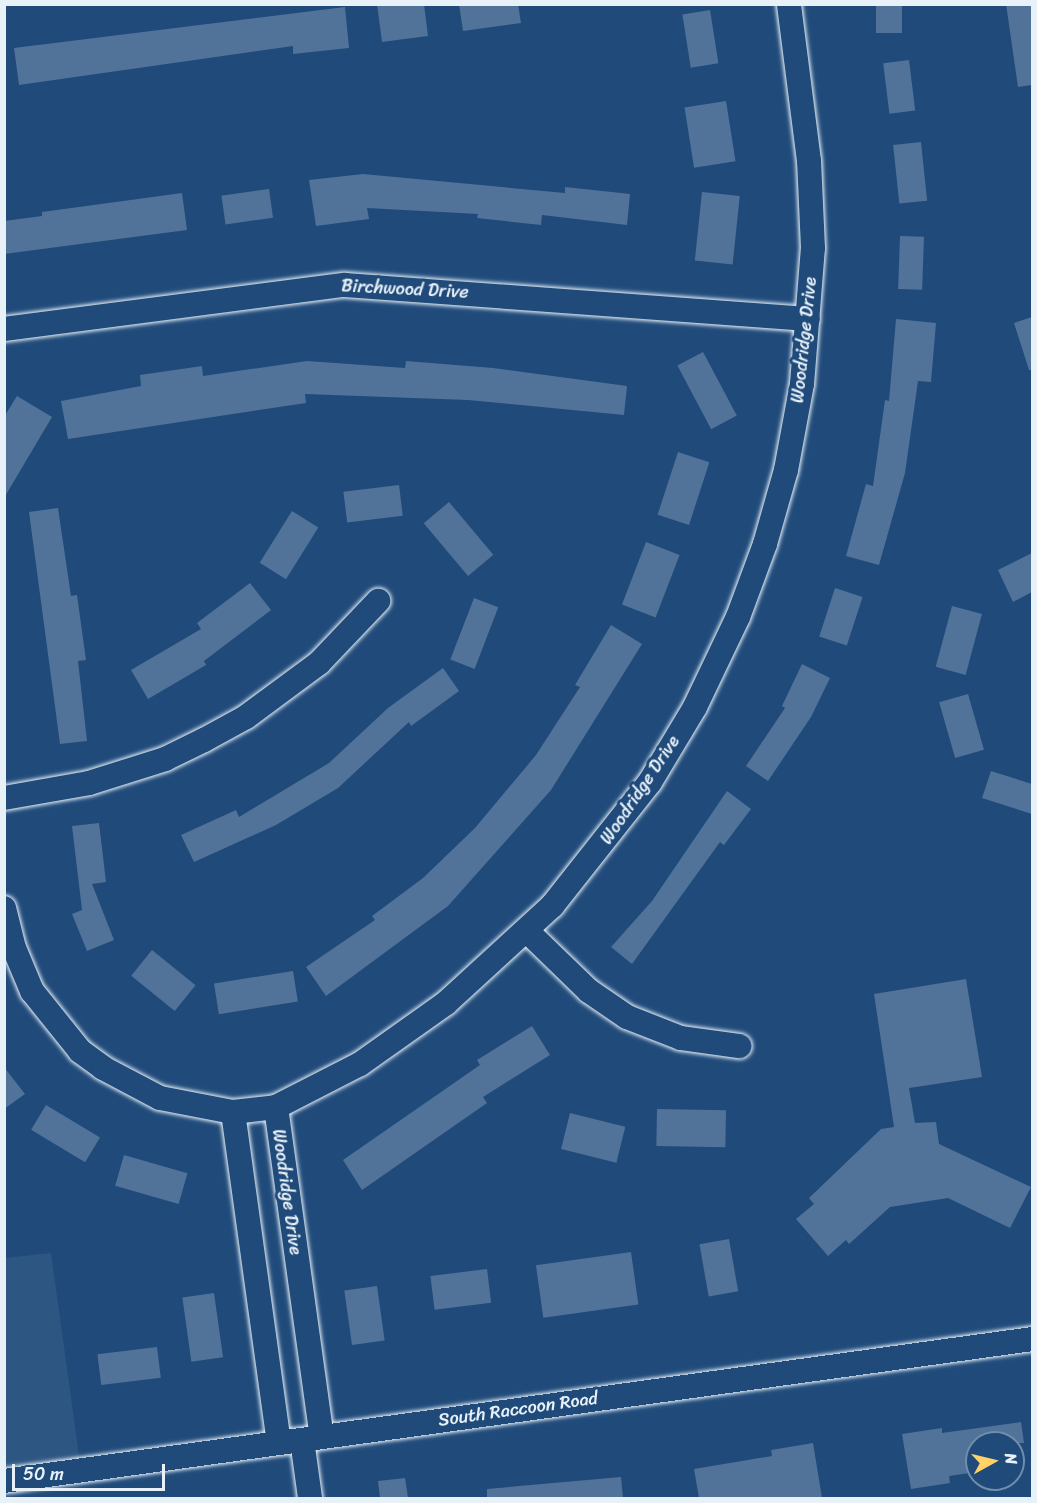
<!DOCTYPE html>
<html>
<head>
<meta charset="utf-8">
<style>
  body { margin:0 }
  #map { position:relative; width:1037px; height:1503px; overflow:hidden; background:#1f4a7a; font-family:Sriracha,sans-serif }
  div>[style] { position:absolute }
  .built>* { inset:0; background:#2e5683 }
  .building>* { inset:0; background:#517399; transform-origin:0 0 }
  .roads { filter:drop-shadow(0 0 2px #e8f1f8) drop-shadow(0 0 2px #e8f1f8) }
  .minor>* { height:24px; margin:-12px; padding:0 12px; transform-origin:12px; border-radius:12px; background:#1f4a7a }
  span { translate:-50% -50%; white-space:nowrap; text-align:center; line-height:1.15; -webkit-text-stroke:6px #1f4a7a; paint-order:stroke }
  .street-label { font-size:18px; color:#e8f1f8 }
  .frame { position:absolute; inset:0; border:6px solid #e8f1f8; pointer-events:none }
  .north { position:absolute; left:965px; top:1431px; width:60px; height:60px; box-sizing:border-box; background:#1f4a7a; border:2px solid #6f8dac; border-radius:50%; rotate:82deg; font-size:16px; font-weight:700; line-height:24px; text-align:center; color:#e8f1f8 }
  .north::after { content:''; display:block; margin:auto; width:21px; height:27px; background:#ffd166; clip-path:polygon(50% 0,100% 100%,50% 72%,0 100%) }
  .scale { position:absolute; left:12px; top:1464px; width:153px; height:27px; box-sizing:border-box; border:3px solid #e8f1f8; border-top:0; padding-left:8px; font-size:18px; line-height:21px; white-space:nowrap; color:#e8f1f8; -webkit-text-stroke:4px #1f4a7a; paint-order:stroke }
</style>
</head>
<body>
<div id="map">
  <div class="built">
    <i style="clip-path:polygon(51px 1253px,81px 1470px,5px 1481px,4px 1258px)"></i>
  </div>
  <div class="building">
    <i style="clip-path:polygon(377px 4px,424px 4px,428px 36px,382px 42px)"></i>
    <i style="clip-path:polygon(459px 4px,518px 4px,521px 23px,463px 31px)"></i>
    <i style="left:876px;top:4px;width:26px;height:29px"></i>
    <i style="clip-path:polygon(1006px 4px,1032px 4px,1032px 85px,1018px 87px)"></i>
    <i style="clip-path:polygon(345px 7px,349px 48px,293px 54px,293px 46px,19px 85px,14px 48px)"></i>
    <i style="left:710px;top:10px;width:54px;height:28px;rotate:81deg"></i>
    <i style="left:909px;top:60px;width:51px;height:26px;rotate:83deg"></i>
    <i style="left:726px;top:101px;width:61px;height:42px;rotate:81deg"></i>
    <i style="left:921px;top:142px;width:59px;height:28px;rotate:84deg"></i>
    <i style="clip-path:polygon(363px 174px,565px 193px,565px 187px,630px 194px,627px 225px,542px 215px,541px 225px,477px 218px,478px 214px,367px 208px,369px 219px,316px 226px,309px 180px)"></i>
    <i style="left:269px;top:189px;width:29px;height:48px;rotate:82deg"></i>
    <i style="left:702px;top:192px;width:38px;height:69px;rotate:6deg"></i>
    <i style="clip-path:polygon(182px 193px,187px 230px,4px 254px,4px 221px,42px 216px,42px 212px)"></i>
    <i style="left:900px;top:236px;width:24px;height:53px;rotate:2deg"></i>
    <i style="clip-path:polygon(1032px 317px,1032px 370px,1029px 370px,1014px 323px)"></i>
    <i style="clip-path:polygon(896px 319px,936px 323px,931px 382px,918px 381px,905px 473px,879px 565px,846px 556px,866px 484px,873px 486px,885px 400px,889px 401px)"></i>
    <i style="left:703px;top:352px;width:72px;height:29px;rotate:62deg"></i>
    <i style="clip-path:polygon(307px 361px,405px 368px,406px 361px,493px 368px,627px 386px,624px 415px,468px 400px,305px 394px,306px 403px,68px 439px,61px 401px,141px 386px,140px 375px,202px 366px,203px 376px)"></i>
    <i style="clip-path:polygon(17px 396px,52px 417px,4px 498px,4px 417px)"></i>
    <i style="left:678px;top:452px;width:33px;height:66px;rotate:18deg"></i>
    <i style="left:399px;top:485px;width:31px;height:56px;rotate:83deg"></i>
    <i style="left:449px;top:502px;width:69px;height:33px;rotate:50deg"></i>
    <i style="clip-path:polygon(58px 508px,71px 596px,77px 595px,86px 660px,78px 661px,87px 741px,60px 744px,29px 512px)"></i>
    <i style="left:292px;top:511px;width:31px;height:61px;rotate:32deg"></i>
    <i style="left:646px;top:542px;width:36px;height:67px;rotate:21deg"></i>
    <i style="clip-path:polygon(1032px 553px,1032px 592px,1013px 602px,998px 570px)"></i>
    <i style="clip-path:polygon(250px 583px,271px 610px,204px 661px,206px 665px,148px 699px,131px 670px,201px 629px,197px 623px)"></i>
    <i style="left:835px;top:588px;width:29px;height:51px;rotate:18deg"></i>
    <i style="left:474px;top:598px;width:26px;height:66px;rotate:21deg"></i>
    <i style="left:952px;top:606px;width:31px;height:63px;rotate:15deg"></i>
    <i style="clip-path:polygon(611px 625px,642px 644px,551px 790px,448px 906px,326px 996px,306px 967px,375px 920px,372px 916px,423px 878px,475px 828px,536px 755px,580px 687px,575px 685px)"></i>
    <i style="clip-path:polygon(802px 664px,830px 678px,811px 717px,768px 781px,746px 766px,785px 708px,782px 706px)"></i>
    <i style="clip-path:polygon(443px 668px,459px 691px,411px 726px,409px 722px,338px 788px,276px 825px,194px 862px,181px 835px,236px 810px,239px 817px,329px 763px,388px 708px)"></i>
    <i style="left:968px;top:694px;width:58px;height:30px;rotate:74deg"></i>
    <i style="clip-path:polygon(991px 771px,1032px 784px,1032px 814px,982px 798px)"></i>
    <i style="clip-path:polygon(727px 791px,751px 809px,724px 845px,720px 842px,632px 964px,611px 947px,652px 901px)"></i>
    <i style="clip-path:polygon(99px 823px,106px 882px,92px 884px,114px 940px,87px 951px,72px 914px,82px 910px,72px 826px)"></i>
    <i style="left:152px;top:950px;width:56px;height:33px;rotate:39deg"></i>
    <i style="left:293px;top:971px;width:31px;height:80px;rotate:81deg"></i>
    <i style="clip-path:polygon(966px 979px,982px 1077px,909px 1088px,915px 1123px,936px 1122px,939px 1144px,1031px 1187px,1010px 1228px,948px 1198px,890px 1207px,849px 1244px,846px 1240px,828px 1256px,796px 1219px,814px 1204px,809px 1198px,881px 1129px,894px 1127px,874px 994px)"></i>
    <i style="clip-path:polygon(532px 1026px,550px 1055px,483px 1097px,487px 1103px,362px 1190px,343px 1160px,480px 1065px,477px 1060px)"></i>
    <i style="clip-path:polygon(4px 1067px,25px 1094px,4px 1109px)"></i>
    <i style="left:46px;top:1105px;width:63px;height:29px;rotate:31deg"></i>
    <i style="left:657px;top:1109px;width:69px;height:37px;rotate:1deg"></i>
    <i style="left:570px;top:1113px;width:57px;height:37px;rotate:14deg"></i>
    <i style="left:124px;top:1155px;width:66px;height:32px;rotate:16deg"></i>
    <i style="left:729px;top:1239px;width:53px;height:30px;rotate:80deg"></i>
    <i style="left:631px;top:1252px;width:53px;height:96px;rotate:82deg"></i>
    <i style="left:487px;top:1269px;width:34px;height:57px;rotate:83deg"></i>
    <i style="left:377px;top:1286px;width:55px;height:33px;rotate:82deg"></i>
    <i style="left:214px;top:1293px;width:65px;height:32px;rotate:82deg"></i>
    <i style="left:157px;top:1347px;width:31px;height:60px;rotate:83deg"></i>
    <i style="clip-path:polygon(1021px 1422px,1024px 1443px,977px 1443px,977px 1472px,949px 1476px,950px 1483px,911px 1489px,902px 1434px,942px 1428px,942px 1433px)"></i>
    <i style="clip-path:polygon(813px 1443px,822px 1498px,699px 1498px,694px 1469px,772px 1456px,771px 1450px)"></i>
    <i style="clip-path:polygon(621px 1477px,623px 1498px,487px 1498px,487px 1489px)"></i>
    <i style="clip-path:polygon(405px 1478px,408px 1498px,380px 1498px,378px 1481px)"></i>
  </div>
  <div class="roads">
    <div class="minor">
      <i style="left:4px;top:329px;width:344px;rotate:-7.4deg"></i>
      <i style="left:345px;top:285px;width:464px;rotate:4.2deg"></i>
      <i style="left:4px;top:798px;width:86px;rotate:-10deg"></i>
      <i style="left:89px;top:783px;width:80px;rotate:-17.5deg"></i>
      <i style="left:165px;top:759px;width:43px;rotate:-26deg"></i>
      <i style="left:204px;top:740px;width:48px;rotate:-28.7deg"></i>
      <i style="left:246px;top:717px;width:91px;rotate:-36.5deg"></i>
      <i style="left:319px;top:663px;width:86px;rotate:-46.4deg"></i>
      <i style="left:4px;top:908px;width:41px;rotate:76deg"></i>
      <i style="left:14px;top:948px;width:47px;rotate:67.3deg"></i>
      <i style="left:32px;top:991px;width:77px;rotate:51.3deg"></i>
      <i style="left:80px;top:1051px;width:29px;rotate:36deg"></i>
      <i style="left:103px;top:1068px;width:64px;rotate:27.8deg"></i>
      <i style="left:160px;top:1098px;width:74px;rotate:10.9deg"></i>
      <i style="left:233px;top:1112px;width:43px;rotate:-6.6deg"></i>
      <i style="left:276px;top:1107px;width:94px;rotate:-27.1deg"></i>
      <i style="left:360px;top:1064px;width:105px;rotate:-35.3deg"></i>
      <i style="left:446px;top:1003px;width:144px;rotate:-42.5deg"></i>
      <i style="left:552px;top:906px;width:158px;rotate:-51.7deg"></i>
      <i style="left:650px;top:782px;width:87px;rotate:-59deg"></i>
      <i style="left:695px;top:707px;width:100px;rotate:-64.5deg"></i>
      <i style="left:738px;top:617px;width:78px;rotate:-69.7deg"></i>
      <i style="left:765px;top:544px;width:77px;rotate:-74.2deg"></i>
      <i style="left:786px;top:470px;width:87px;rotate:-79.5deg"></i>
      <i style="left:802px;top:384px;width:136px;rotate:-85.4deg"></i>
      <i style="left:813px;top:248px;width:87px;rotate:-92.6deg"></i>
      <i style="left:809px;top:161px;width:158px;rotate:-97.3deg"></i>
      <i style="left:527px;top:931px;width:86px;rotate:44.1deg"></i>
      <i style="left:589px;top:991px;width:46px;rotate:34.4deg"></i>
      <i style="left:627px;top:1017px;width:58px;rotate:21.3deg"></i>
      <i style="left:681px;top:1038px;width:59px;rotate:7.9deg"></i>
      <i style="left:276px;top:1107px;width:333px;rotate:82.1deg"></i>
      <i style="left:233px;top:1112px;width:334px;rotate:82.1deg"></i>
      <i style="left:302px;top:1440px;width:59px;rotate:82.1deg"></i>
      <i style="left:4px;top:1481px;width:1038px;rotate:-7.86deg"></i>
    </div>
  </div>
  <div class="street-label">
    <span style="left:405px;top:289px;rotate:3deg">Birchwood Drive</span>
    <span style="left:804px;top:340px;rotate:-84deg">Woodridge Drive</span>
    <span style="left:640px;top:790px;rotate:-56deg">Woodridge Drive</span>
    <span style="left:287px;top:1192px;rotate:82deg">Woodridge Drive</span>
    <span style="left:518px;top:1409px;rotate:-8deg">South Raccoon Road</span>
  </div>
  <div class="frame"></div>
  <div class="north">N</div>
  <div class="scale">50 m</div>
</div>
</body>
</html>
